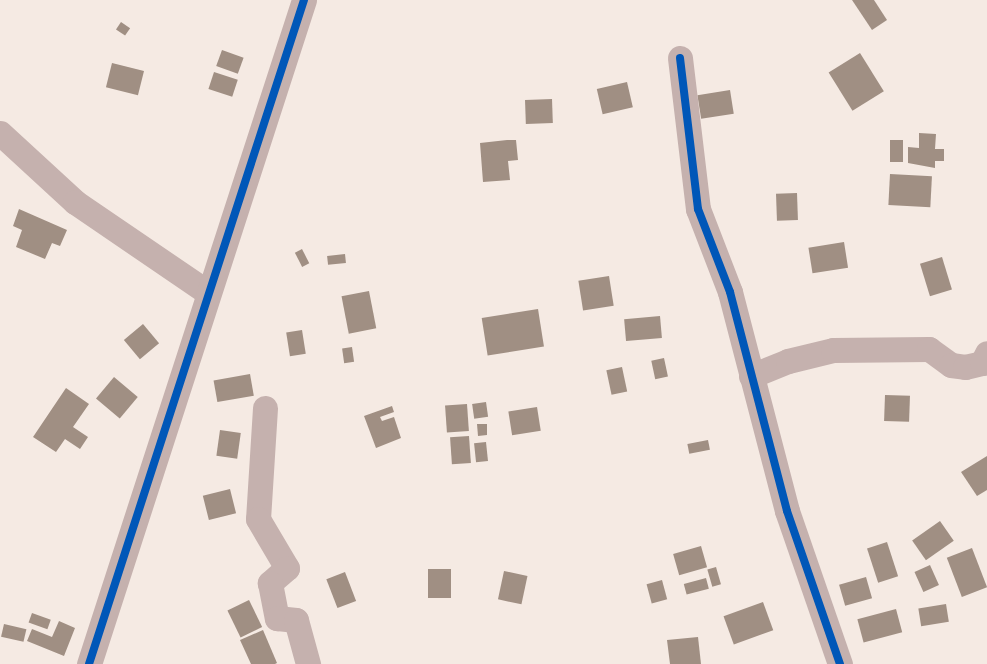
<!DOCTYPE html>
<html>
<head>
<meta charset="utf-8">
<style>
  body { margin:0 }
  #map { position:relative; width:987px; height:664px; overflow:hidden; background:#f5eae3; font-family:Signika,sans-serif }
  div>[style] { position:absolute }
  .building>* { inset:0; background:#a08f83; transform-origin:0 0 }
  .minor>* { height:25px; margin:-12.5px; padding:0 12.5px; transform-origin:12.5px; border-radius:12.5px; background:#c5b1ae }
  .cycleway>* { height:8px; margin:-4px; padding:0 4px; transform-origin:4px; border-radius:4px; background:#0057b8 }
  span { translate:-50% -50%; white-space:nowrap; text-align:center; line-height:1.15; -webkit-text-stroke:5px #fafafa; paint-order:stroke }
</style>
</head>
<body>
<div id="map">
  <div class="building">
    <i style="clip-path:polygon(852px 0,874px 0,887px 20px,872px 30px)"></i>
    <i style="left:121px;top:22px;width:11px;height:9px;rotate:34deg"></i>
    <i style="left:222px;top:50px;width:23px;height:17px;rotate:20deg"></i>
    <i style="left:860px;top:53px;width:45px;height:37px;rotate:58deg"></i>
    <i style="left:112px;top:63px;width:33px;height:25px;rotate:14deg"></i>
    <i style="left:214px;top:72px;width:25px;height:18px;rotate:18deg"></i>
    <i style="left:627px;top:82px;width:26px;height:31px;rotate:77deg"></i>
    <i style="left:730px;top:90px;width:24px;height:33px;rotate:81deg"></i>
    <i style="left:552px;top:99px;width:24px;height:27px;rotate:88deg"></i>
    <i style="clip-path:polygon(919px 133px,936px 134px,935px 149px,944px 149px,944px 161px,935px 161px,935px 168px,908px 163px,908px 147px,919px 148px)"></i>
    <i style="clip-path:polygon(507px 140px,516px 140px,518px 160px,508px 161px,510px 180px,483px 182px,480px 143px)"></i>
    <i style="left:890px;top:140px;width:13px;height:22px"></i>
    <i style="left:890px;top:174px;width:42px;height:31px;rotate:3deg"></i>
    <i style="left:797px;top:193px;width:27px;height:21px;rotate:88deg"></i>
    <i style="clip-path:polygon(19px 209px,67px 230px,60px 246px,52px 243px,45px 259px,16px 247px,22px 230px,13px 226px)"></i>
    <i style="left:844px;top:242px;width:26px;height:36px;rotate:81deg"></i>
    <i style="left:302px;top:249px;width:16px;height:8px;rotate:63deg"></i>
    <i style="left:345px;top:254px;width:9px;height:18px;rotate:84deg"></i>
    <i style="left:942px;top:257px;width:34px;height:23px;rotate:73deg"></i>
    <i style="left:609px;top:276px;width:30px;height:31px;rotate:81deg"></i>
    <i style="left:369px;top:291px;width:38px;height:28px;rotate:79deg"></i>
    <i style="left:538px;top:309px;width:38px;height:57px;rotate:81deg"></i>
    <i style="left:660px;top:316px;width:22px;height:36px;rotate:85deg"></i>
    <i style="left:143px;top:324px;width:25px;height:25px;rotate:50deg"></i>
    <i style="left:302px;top:330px;width:24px;height:16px;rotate:81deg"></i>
    <i style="left:352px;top:347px;width:15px;height:10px;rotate:82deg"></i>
    <i style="left:664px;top:358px;width:19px;height:13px;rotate:78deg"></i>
    <i style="left:622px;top:367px;width:25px;height:16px;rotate:78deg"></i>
    <i style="left:250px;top:374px;width:22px;height:37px;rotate:80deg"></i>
    <i style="left:114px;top:377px;width:31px;height:28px;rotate:40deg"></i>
    <i style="clip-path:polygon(66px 388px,89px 404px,73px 427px,88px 437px,80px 449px,65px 439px,56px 452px,33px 437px)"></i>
    <i style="left:885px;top:395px;width:25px;height:26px;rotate:2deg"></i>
    <i style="left:486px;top:402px;width:15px;height:14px;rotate:82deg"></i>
    <i style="left:467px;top:404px;width:27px;height:22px;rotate:86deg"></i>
    <i style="clip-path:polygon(392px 406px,394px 412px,380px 417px,382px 421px,394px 417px,401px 438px,376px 448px,364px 416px)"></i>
    <i style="left:537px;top:407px;width:24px;height:29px;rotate:81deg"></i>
    <i style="clip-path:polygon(477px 424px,487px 424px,487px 435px,478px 436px)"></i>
    <i style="left:220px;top:430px;width:21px;height:26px;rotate:8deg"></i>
    <i style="left:469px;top:436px;width:27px;height:19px;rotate:86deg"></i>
    <i style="left:708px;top:440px;width:10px;height:21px;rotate:79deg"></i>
    <i style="left:486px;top:442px;width:19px;height:12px;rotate:84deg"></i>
    <i style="clip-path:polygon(987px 456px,987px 490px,977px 496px,961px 472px)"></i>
    <i style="left:230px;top:489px;width:25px;height:28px;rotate:76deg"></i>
    <i style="left:940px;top:521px;width:24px;height:34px;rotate:55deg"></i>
    <i style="left:887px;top:542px;width:36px;height:21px;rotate:72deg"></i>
    <i style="left:701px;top:546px;width:22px;height:29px;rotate:74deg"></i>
    <i style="left:972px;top:548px;width:42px;height:27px;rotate:69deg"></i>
    <i style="left:930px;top:565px;width:22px;height:17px;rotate:66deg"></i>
    <i style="left:716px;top:567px;width:18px;height:9px;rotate:74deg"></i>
    <i style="left:428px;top:569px;width:23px;height:29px"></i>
    <i style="left:504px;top:571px;width:24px;height:29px;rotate:12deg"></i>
    <i style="left:345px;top:572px;width:31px;height:20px;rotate:69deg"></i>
    <i style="left:866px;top:577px;width:22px;height:28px;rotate:74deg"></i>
    <i style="left:706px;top:578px;width:11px;height:23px;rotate:75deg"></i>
    <i style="left:662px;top:580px;width:20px;height:16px;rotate:75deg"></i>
    <i style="left:249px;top:600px;width:30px;height:24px;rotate:64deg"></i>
    <i style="left:763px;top:602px;width:30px;height:42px;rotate:70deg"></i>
    <i style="left:946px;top:604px;width:18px;height:28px;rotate:81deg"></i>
    <i style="left:896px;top:609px;width:24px;height:40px;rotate:75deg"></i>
    <i style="left:32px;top:613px;width:20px;height:10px;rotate:20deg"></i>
    <i style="clip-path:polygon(59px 621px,75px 628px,64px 656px,27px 641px,32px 629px,52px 637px)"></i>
    <i style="left:4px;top:624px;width:23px;height:13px;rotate:13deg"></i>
    <i style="clip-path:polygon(263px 630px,277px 663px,275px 664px,251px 664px,240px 640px)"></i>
    <i style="clip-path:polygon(698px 637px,701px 664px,670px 664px,667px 640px)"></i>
  </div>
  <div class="minor">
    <i style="left:680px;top:58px;width:152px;rotate:83.2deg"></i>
    <i style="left:698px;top:209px;width:89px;rotate:68.9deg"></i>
    <i style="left:730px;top:292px;width:226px;rotate:75.4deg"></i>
    <i style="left:787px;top:511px;width:162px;rotate:70.9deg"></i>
    <i style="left:0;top:133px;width:102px;rotate:42.6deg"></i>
    <i style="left:75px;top:202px;width:160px;rotate:34.3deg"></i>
    <i style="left:751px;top:376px;width:40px;rotate:-22deg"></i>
    <i style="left:788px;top:361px;width:46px;rotate:-13.7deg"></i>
    <i style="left:833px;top:350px;width:96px;rotate:-0.6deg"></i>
    <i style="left:929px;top:349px;width:27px;rotate:36deg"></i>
    <i style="left:951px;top:365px;width:14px;rotate:8deg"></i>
    <i style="left:965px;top:367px;width:17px;rotate:-13deg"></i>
    <i style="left:982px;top:363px;width:11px;rotate:-63deg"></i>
    <i style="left:265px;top:408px;width:111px;rotate:93.6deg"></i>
    <i style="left:258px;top:519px;width:57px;rotate:59.4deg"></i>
    <i style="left:287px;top:568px;width:23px;rotate:139deg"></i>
    <i style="left:270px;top:583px;width:36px;rotate:79deg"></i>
    <i style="left:277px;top:618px;width:19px;rotate:6deg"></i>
    <i style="left:296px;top:620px;width:46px;rotate:74.7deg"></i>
    <i style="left:89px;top:664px;width:698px;rotate:-72.06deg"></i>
  </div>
  <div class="cycleway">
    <i style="left:680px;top:58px;width:152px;rotate:83.2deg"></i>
    <i style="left:698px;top:209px;width:89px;rotate:68.9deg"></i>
    <i style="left:730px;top:292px;width:226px;rotate:75.4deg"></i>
    <i style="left:787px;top:511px;width:162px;rotate:70.9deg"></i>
    <i style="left:89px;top:664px;width:698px;rotate:-72.06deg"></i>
  </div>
</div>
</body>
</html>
